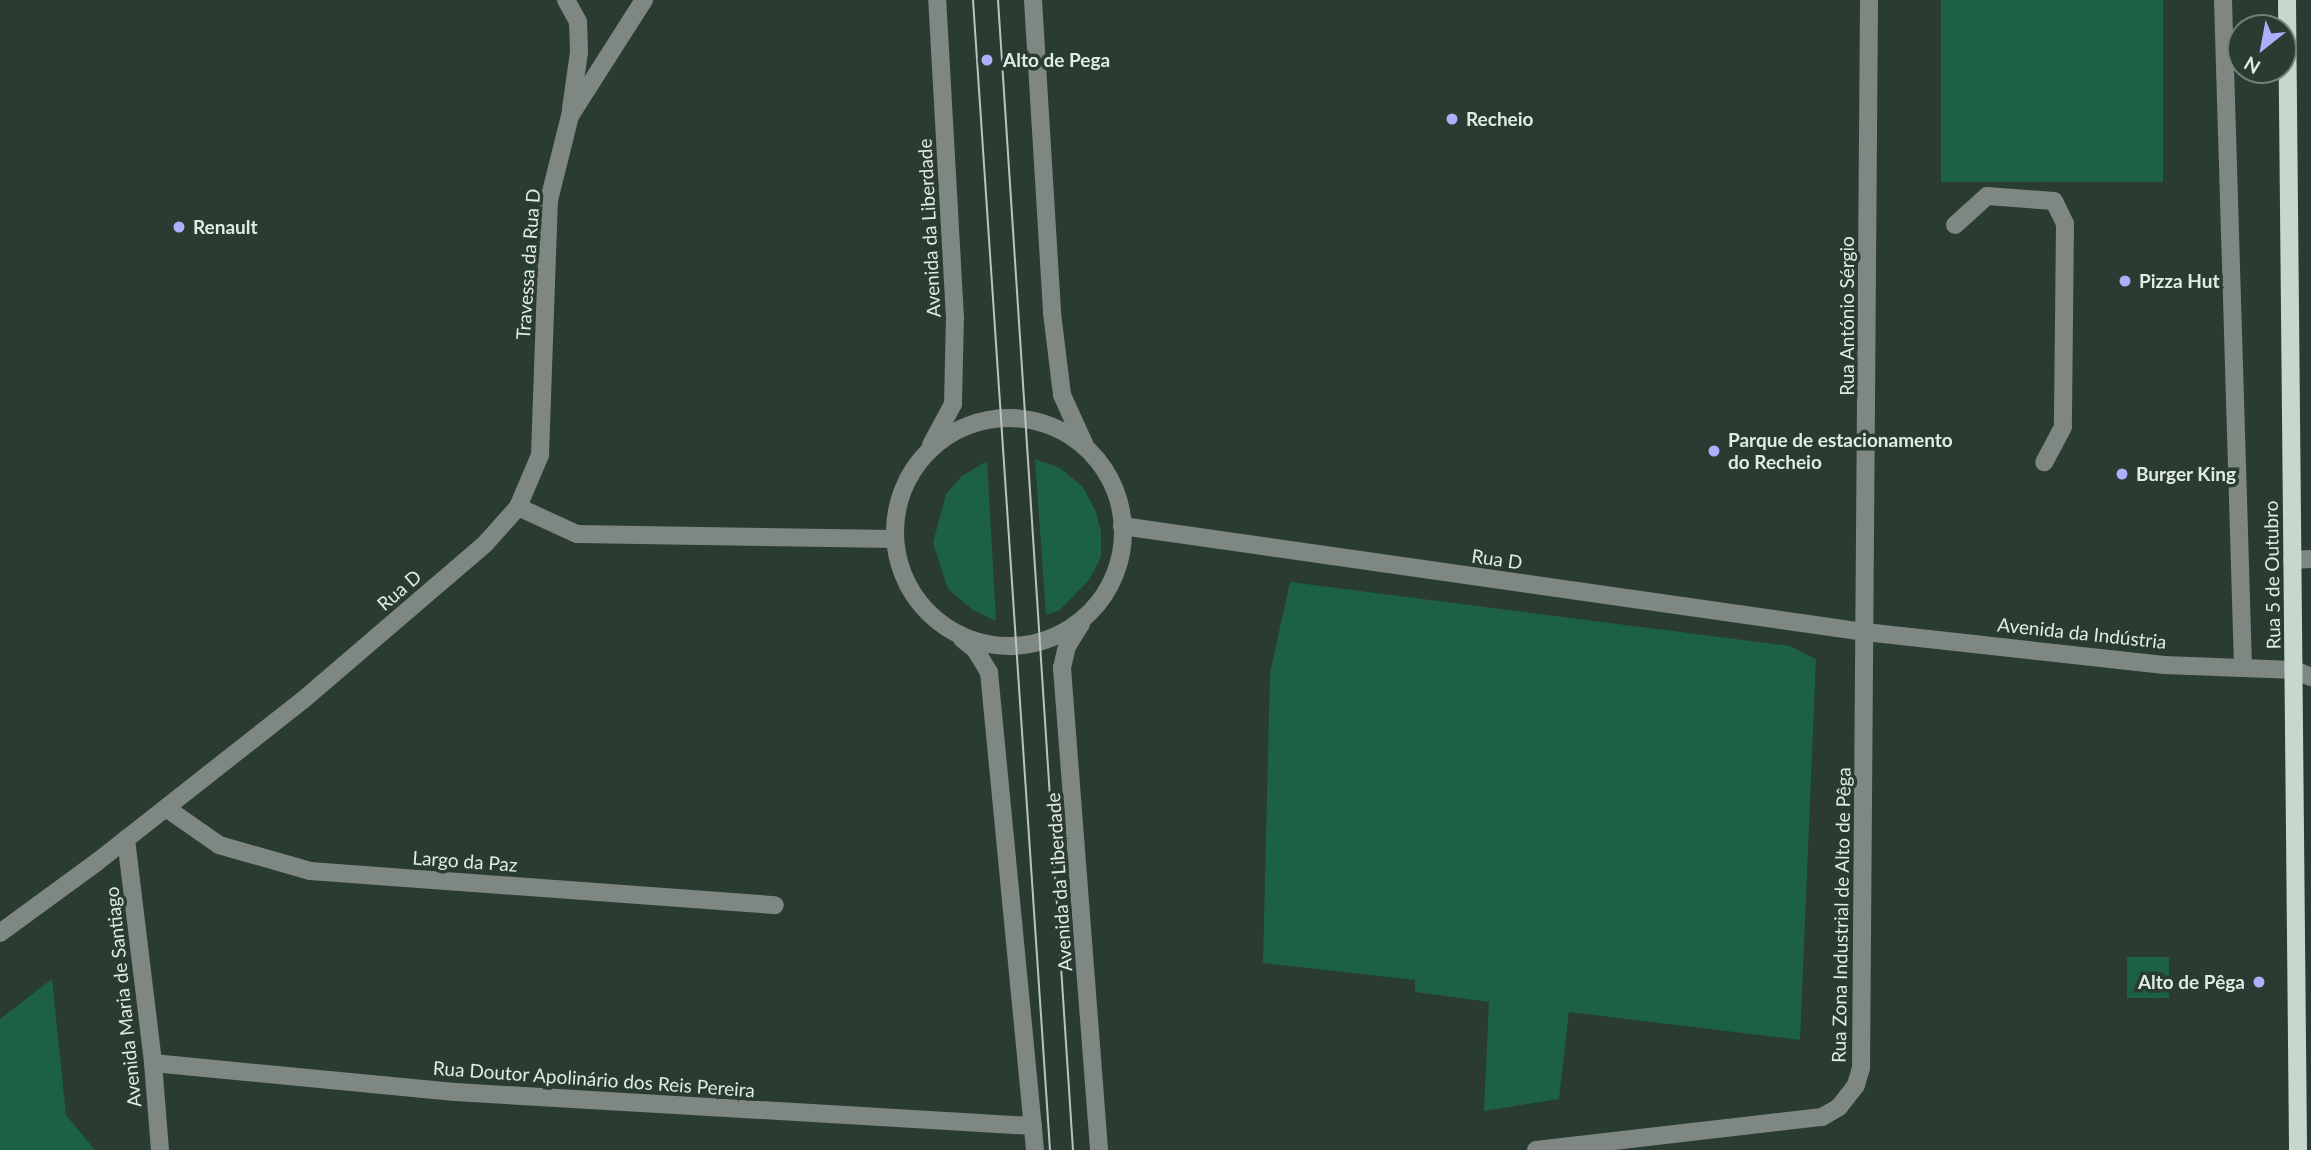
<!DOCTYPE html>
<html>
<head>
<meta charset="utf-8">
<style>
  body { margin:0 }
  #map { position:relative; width:2311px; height:1150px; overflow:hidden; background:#2a3b32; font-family:Lato,sans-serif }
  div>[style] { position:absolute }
  .green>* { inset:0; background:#1c6146; transform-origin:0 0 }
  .minor>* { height:18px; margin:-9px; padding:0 9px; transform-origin:9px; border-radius:9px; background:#7e8782 }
  .minor>.ring { margin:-9px; padding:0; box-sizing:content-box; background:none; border:18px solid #7e8782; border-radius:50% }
  .major>* { height:18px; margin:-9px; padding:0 9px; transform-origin:9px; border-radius:9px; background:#c6d7ce }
  .tram>* { height:2px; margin:-1px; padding:0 1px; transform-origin:1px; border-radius:1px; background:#b8c4bd }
  .dots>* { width:19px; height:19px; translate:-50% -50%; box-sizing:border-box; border:4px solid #2a3b32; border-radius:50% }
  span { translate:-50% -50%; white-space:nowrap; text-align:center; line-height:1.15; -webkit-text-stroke:7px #2a3b32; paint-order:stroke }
  .poi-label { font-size:19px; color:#e0ebe5; font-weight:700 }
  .left { translate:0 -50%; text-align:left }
  .right { translate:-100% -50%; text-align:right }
  .street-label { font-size:19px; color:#e0ebe5 }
  .north { position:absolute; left:2227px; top:14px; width:70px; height:70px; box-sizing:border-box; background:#2a3b32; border:2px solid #73817a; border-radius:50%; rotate:211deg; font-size:19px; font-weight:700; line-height:28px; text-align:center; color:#e0ebe5 }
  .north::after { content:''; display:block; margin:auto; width:24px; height:32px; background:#afaefa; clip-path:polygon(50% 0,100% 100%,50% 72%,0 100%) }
</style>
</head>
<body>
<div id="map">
  <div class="green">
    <i style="left:1941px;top:0;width:222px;height:182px"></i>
    <i style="clip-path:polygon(1035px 459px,1060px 468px,1083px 487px,1096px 512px,1101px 532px,1101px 557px,1089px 580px,1060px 610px,1046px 615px)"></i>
    <i style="clip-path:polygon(987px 461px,996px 621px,973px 610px,948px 589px,933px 543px,946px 494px,962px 476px)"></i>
    <i style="clip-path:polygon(1290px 582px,1790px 646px,1816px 659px,1800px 1040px,1569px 1012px,1559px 1099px,1484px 1111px,1489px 1002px,1415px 992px,1415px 980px,1263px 963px,1270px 673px)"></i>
    <i style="left:2127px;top:957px;width:42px;height:41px"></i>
    <i style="clip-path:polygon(52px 979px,66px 1115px,95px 1150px,0 1150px,0 1019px)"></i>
  </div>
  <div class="minor">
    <i style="left:566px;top:0;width:25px;rotate:61deg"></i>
    <i style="left:578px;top:22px;width:30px;rotate:88deg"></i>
    <i style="left:579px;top:52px;width:58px;rotate:98deg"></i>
    <i style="left:1033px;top:0;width:314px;rotate:86.5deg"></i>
    <i style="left:1052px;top:313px;width:83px;rotate:83deg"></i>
    <i style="left:1062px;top:395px;width:58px;rotate:65.6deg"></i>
    <i style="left:2223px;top:0;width:667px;rotate:88.28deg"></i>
    <i style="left:1955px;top:225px;width:43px;rotate:-42.2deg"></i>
    <i style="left:1987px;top:196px;width:67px;rotate:4.3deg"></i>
    <i style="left:2054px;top:201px;width:25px;rotate:64deg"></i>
    <i style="left:2065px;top:224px;width:203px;rotate:90.6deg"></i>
    <i style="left:2063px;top:427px;width:40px;rotate:118deg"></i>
    <i class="ring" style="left:895px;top:418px;width:210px;height:210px"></i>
    <i style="left:931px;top:445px;width:47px;rotate:-61.8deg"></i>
    <i style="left:953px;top:404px;width:86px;rotate:-88.7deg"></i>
    <i style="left:955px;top:318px;width:319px;rotate:-93.2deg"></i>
    <i style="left:518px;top:507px;width:65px;rotate:24.6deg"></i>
    <i style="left:577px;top:534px;width:317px;rotate:0.9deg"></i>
    <i style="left:1122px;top:526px;width:751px;rotate:8.12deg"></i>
    <i style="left:1865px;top:632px;width:301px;rotate:6.3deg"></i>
    <i style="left:2164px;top:665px;width:131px;rotate:2.2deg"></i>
    <i style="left:2295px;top:670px;width:17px;rotate:24deg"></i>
    <i style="left:2292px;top:560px;width:19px;rotate:-3deg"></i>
    <i style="left:1081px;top:624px;width:26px;rotate:122deg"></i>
    <i style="left:1067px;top:646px;width:23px;rotate:103deg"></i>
    <i style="left:1062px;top:668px;width:483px;rotate:85.6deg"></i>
    <i style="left:962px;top:639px;width:16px;rotate:38deg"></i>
    <i style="left:975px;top:649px;width:27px;rotate:59deg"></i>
    <i style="left:989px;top:672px;width:480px;rotate:84.5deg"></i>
    <i style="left:166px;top:808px;width:65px;rotate:34.9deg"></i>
    <i style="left:219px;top:845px;width:95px;rotate:15.9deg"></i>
    <i style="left:310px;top:871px;width:466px;rotate:4.2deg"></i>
    <i style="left:126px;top:839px;width:226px;rotate:83.1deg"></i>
    <i style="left:153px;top:1063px;width:87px;rotate:85.4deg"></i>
    <i style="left:0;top:933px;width:120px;rotate:-36.2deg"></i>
    <i style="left:97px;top:862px;width:262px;rotate:-38.2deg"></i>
    <i style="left:303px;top:700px;width:240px;rotate:-40.6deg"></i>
    <i style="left:485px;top:544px;width:50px;rotate:-48.3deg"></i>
    <i style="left:518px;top:507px;width:56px;rotate:-67.1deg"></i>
    <i style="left:540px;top:455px;width:255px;rotate:-88deg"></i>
    <i style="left:549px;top:200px;width:87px;rotate:-76deg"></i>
    <i style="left:570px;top:116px;width:138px;rotate:-57.5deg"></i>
    <i style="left:153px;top:1063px;width:303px;rotate:5.5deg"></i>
    <i style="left:455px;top:1092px;width:579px;rotate:3.37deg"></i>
    <i style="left:1536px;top:1150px;width:288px;rotate:-6.6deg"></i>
    <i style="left:1822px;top:1117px;width:20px;rotate:-30deg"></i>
    <i style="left:1839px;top:1107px;width:28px;rotate:-52deg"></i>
    <i style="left:1856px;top:1085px;width:18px;rotate:-74deg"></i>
    <i style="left:1861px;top:1068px;width:1068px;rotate:-89.57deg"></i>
  </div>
  <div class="major">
    <i style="left:2287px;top:0;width:1150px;rotate:89.45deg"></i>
  </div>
  <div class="tram">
    <i style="left:973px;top:0;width:1153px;rotate:86.17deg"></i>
    <i style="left:998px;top:0;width:1152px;rotate:86.27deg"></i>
  </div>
  <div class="dots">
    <i style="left:987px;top:60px;background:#afaefa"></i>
    <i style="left:1452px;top:119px;background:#afaefa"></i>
    <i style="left:179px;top:227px;background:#afaefa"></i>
    <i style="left:2125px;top:281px;background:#afaefa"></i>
    <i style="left:1714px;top:451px;background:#afaefa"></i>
    <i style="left:2122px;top:474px;background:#afaefa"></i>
    <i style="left:2259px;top:982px;background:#afaefa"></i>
  </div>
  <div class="poi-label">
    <span class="left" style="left:1003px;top:60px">Alto de Pega</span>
    <span class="left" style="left:1466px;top:119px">Recheio</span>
    <span class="left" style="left:193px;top:227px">Renault</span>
    <span class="left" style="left:2139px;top:281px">Pizza Hut</span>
    <span class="left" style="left:1728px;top:451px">Parque de estacionamento<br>do Recheio</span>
    <span class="left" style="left:2136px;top:474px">Burger King</span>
    <span class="right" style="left:2245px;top:982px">Alto de Pêga</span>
  </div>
  <div class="street-label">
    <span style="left:929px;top:228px;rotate:-93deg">Avenida da Liberdade</span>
    <span style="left:528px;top:264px;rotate:-86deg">Travessa da Rua D</span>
    <span style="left:1847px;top:316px;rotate:-90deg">Rua António Sérgio</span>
    <span style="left:1497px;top:559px;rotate:8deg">Rua D</span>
    <span style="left:2272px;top:575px;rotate:-91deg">Rua 5 de Outubro</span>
    <span style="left:399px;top:590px;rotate:-41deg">Rua D</span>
    <span style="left:2082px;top:633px;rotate:6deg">Avenida da Indústria</span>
    <span style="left:465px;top:861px;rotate:4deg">Largo da Paz</span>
    <span style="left:1059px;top:882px;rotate:-94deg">Avenida da Liberdade</span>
    <span style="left:1841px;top:915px;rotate:-89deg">Rua Zona Industrial de Alto de Pêga</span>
    <span style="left:123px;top:997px;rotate:-96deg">Avenida Maria de Santiago</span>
    <span style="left:594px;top:1079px;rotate:4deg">Rua Doutor Apolinário dos Reis Pereira</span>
  </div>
  <div class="north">N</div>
</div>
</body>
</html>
